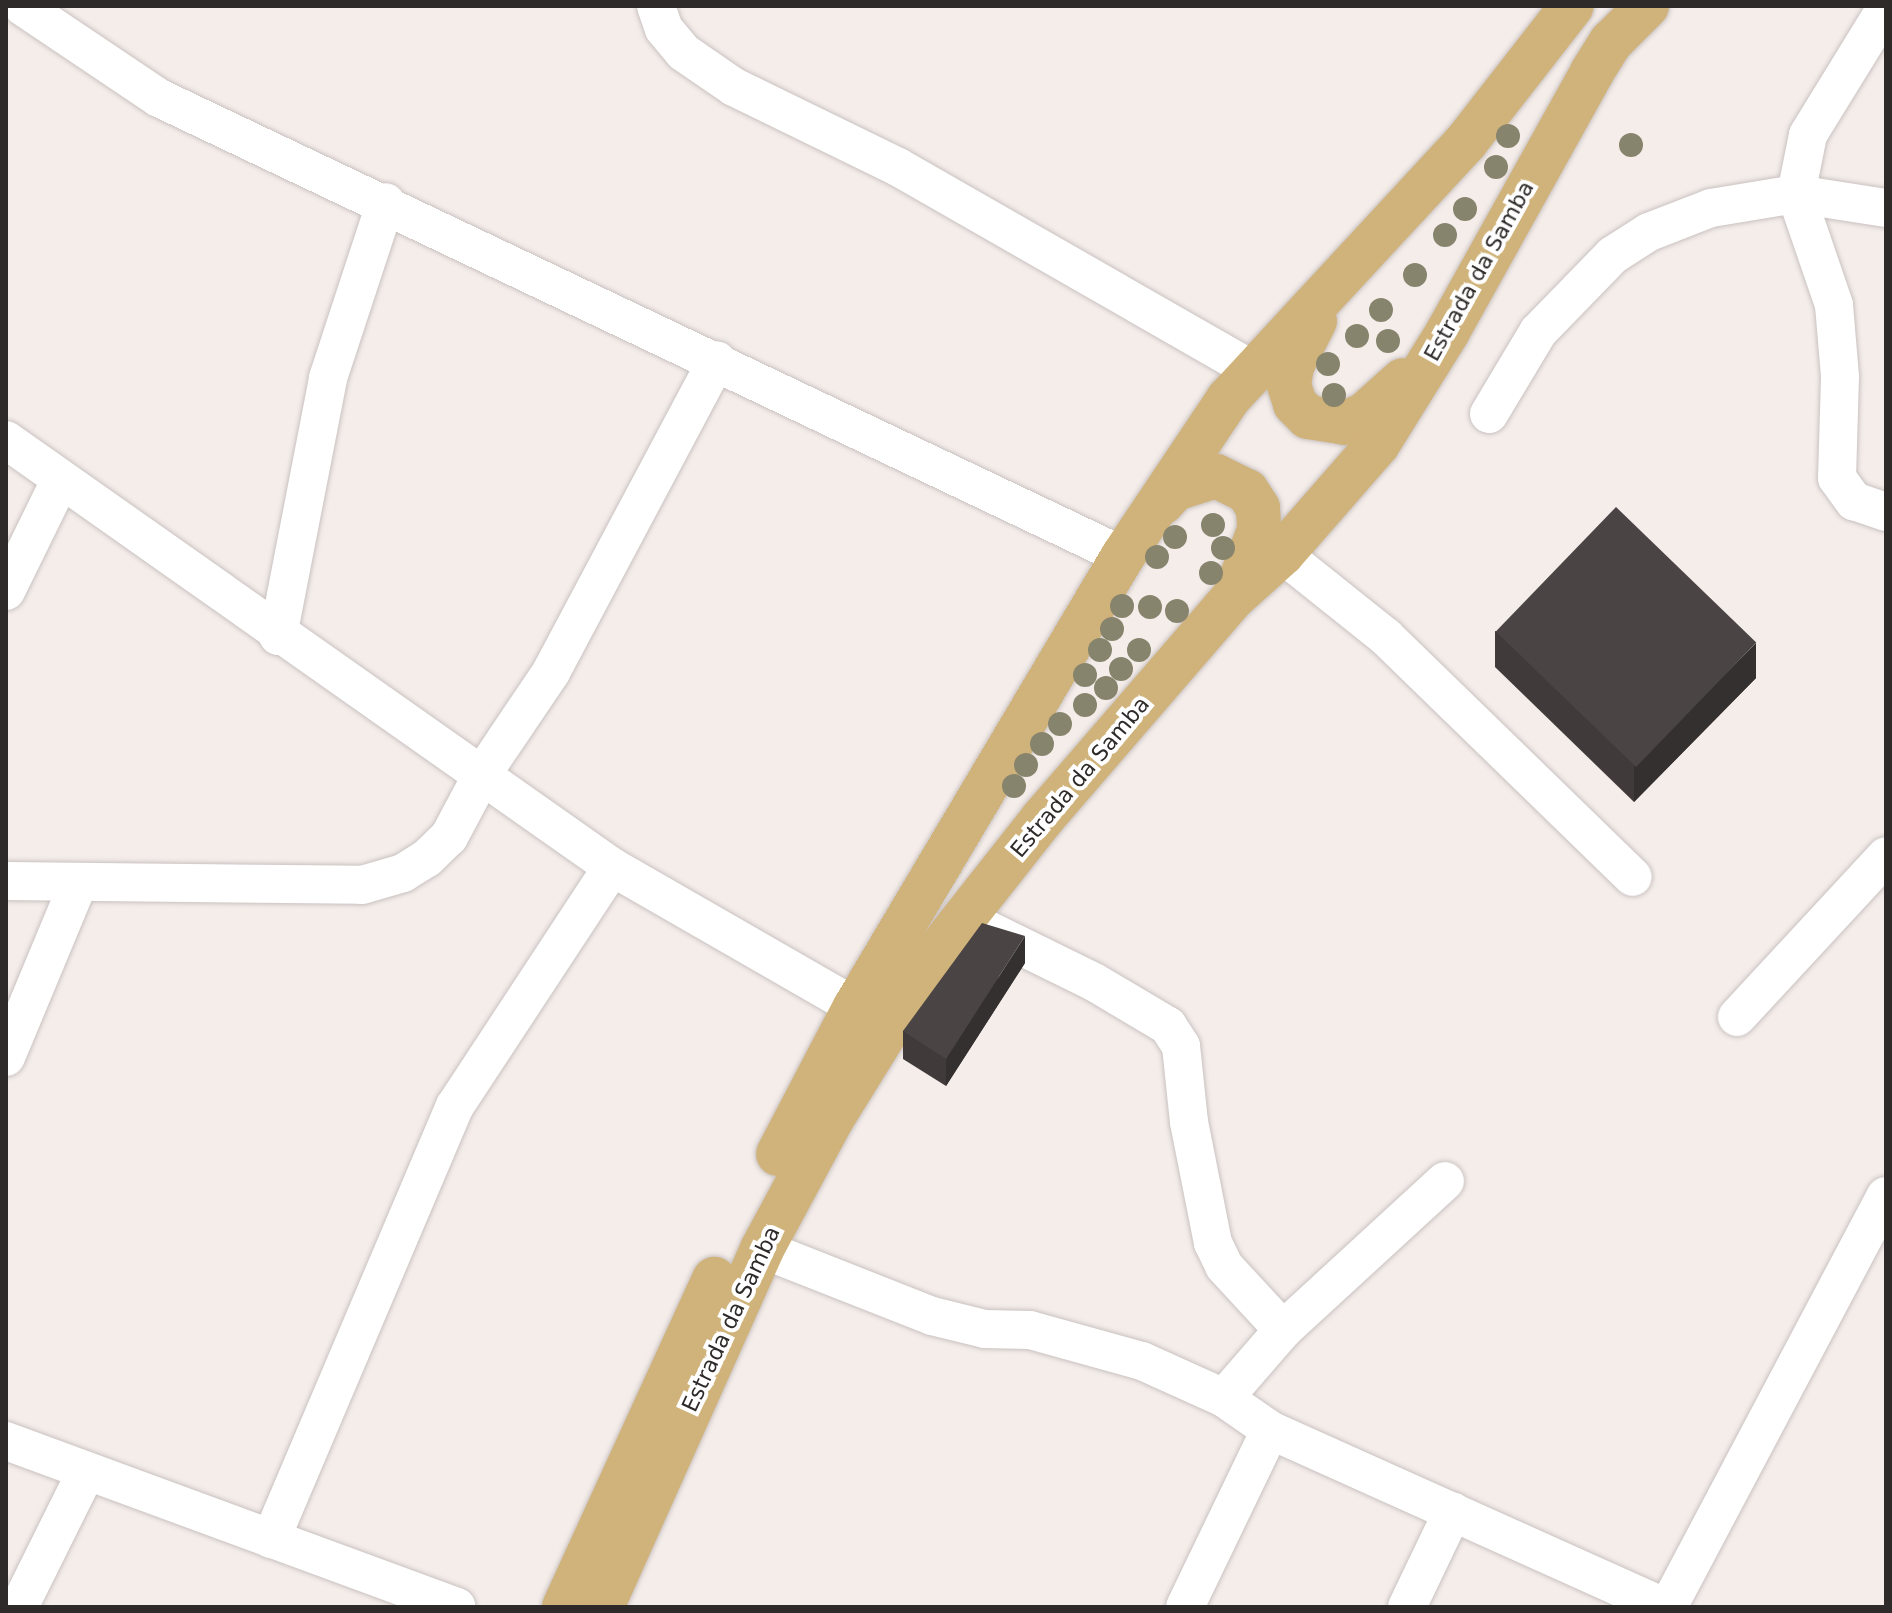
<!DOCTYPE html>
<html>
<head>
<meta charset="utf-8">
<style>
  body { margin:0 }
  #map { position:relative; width:1892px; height:1613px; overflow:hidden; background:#f4edea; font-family:"DejaVu Sans",sans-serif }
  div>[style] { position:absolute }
  .roads { filter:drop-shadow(0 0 2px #c9c2c0) drop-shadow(0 0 2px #c9c2c0) }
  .minor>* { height:38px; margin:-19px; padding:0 19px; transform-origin:19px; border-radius:19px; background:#fff }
  .major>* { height:44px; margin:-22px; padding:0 22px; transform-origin:22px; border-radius:22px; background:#d0b37a }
  .trees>* { width:24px; height:24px; margin:-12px; border-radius:50%; background:#87846d }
  .wall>* { inset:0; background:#403a3b }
  .shaded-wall>* { inset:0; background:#343030 }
  .building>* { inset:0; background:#4a4445; transform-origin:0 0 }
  span { translate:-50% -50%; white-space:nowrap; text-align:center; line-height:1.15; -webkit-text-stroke:8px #fff; paint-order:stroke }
  .street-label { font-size:22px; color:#2d2a29 }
  .frame { position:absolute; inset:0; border:8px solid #2d2a29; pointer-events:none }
</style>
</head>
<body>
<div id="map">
  <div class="roads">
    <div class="minor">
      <i style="left:22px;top:6px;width:165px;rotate:33.9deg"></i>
      <i style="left:159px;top:98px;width:1067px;rotate:25.41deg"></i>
      <i style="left:656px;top:6px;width:24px;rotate:71deg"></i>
      <i style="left:664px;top:29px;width:30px;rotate:50deg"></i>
      <i style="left:683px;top:52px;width:62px;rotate:34.5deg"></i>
      <i style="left:734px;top:87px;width:182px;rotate:26deg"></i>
      <i style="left:898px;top:167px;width:408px;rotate:29.8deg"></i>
      <i style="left:1886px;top:8px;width:149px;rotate:121.6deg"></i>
      <i style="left:1808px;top:135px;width:60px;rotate:101.5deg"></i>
      <i style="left:1796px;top:194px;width:117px;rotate:71.1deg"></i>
      <i style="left:1834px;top:305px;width:72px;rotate:85.2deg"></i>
      <i style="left:1840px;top:377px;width:101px;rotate:91.7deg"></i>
      <i style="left:1837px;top:478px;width:29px;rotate:54deg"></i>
      <i style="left:1854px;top:501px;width:34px;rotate:19deg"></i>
      <i style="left:1489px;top:414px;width:96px;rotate:-59.1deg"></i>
      <i style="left:1538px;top:332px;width:107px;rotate:-45.8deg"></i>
      <i style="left:1613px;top:255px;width:43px;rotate:-32.6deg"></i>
      <i style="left:1649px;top:232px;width:66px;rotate:-21.2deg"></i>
      <i style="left:1711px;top:208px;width:86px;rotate:-9.4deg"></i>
      <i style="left:1796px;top:194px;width:91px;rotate:8.8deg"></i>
      <i style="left:6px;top:440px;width:741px;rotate:35.17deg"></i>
      <i style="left:612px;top:867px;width:280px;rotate:29.9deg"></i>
      <i style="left:1282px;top:554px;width:133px;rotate:38.6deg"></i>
      <i style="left:1386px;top:637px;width:344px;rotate:44.2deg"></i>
      <i style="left:6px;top:591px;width:123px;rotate:-63.9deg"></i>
      <i style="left:278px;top:636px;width:263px;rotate:-79deg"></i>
      <i style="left:328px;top:378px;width:185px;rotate:-71.8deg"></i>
      <i style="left:6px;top:881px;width:356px;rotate:0.6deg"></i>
      <i style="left:362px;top:885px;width:43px;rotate:-16.3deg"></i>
      <i style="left:403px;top:873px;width:28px;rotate:-32deg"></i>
      <i style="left:427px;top:858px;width:30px;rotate:-44deg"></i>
      <i style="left:449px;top:837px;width:72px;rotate:-62deg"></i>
      <i style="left:483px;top:773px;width:122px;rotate:-56deg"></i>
      <i style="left:551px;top:672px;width:353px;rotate:-62deg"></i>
      <i style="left:980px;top:926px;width:127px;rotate:26.2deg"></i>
      <i style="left:1094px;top:982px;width:86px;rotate:30.7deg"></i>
      <i style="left:1168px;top:1026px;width:24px;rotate:57deg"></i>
      <i style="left:1181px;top:1046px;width:76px;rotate:84deg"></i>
      <i style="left:1189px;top:1122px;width:123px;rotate:78.8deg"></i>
      <i style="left:1213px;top:1243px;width:25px;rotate:64deg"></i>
      <i style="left:1224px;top:1266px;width:87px;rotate:47.3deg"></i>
      <i style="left:1737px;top:1017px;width:219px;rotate:-47.2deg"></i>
      <i style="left:6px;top:1057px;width:187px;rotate:-67.4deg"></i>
      <i style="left:762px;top:1249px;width:183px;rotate:21.5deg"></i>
      <i style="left:932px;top:1316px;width:55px;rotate:13.8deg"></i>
      <i style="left:985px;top:1329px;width:45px;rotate:1.3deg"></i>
      <i style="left:1030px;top:1330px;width:116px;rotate:15.5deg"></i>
      <i style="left:1142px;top:1361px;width:90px;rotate:24.3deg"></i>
      <i style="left:1224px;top:1398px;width:56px;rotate:34.8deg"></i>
      <i style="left:1270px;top:1430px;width:431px;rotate:24.2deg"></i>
      <i style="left:1224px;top:1398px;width:90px;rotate:-49.1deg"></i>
      <i style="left:1283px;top:1330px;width:220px;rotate:-42.6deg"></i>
      <i style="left:6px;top:1441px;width:480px;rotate:20.2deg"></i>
      <i style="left:271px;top:1539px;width:470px;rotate:-67deg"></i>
      <i style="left:455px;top:1106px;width:286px;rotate:-56.7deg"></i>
      <i style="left:19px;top:1607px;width:148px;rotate:-63.6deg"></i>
      <i style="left:1185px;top:1607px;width:196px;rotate:-64.3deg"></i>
      <i style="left:1407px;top:1607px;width:106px;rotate:-64.4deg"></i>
      <i style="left:1668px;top:1607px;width:465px;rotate:-62.1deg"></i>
    </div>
    <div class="major">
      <i style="left:1315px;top:321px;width:51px;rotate:117.1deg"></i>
      <i style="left:1292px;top:366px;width:19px;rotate:99deg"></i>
      <i style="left:1289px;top:385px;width:20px;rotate:72deg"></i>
      <i style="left:1295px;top:404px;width:18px;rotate:45deg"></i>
      <i style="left:1308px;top:417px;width:36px;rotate:9deg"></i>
      <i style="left:1344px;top:423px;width:22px;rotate:-22deg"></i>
      <i style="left:1364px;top:415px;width:52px;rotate:-41.9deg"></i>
      <i style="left:1162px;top:503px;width:19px;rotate:-47deg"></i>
      <i style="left:1175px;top:489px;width:43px;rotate:-17.6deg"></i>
      <i style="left:1216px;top:476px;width:34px;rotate:26deg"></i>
      <i style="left:1247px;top:491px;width:20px;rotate:57deg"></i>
      <i style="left:1258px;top:508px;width:22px;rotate:87deg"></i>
      <i style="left:1259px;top:530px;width:63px;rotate:110.4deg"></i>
      <i style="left:778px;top:1154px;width:166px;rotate:-62.4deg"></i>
      <i style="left:855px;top:1007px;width:525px;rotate:-59.28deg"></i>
      <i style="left:1123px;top:556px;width:189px;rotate:-56.2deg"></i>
      <i style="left:1228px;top:399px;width:350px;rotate:-47.2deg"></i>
      <i style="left:1466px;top:142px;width:172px;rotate:-52.1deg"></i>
      <i style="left:564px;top:1607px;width:361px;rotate:-65.4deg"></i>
      <i style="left:602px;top:1607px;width:392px;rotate:-65.9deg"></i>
      <i style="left:762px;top:1249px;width:148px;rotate:-61.7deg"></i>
      <i style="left:832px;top:1119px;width:186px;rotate:-58.2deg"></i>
      <i style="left:930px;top:961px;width:181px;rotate:-51.7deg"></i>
      <i style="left:1042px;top:819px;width:292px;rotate:-49.2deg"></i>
      <i style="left:1233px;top:598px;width:66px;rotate:-41.9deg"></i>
      <i style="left:1282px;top:554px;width:146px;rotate:-48.9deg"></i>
      <i style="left:1378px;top:444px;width:131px;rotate:-58.1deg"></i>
      <i style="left:1447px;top:333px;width:299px;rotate:-60.9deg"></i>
      <i style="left:1592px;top:72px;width:36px;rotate:-58deg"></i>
      <i style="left:1611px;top:42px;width:51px;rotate:-45deg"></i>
    </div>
  </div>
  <div class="trees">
    <i style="left:1508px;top:136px"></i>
    <i style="left:1631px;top:145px"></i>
    <i style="left:1496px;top:167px"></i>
    <i style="left:1465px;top:209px"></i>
    <i style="left:1445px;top:235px"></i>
    <i style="left:1415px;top:275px"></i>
    <i style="left:1381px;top:310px"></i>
    <i style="left:1357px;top:336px"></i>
    <i style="left:1388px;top:341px"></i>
    <i style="left:1328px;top:364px"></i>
    <i style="left:1334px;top:395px"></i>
    <i style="left:1213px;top:525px"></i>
    <i style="left:1175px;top:537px"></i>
    <i style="left:1223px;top:548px"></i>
    <i style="left:1157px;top:557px"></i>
    <i style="left:1211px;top:573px"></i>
    <i style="left:1122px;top:606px"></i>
    <i style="left:1150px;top:607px"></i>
    <i style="left:1177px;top:611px"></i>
    <i style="left:1112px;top:629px"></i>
    <i style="left:1100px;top:650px"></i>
    <i style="left:1139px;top:650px"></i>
    <i style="left:1121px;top:669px"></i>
    <i style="left:1085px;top:675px"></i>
    <i style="left:1106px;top:688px"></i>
    <i style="left:1085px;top:705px"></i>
    <i style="left:1060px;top:724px"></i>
    <i style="left:1042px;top:744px"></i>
    <i style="left:1026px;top:765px"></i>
    <i style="left:1014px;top:786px"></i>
  </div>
  <div class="wall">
    <i style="clip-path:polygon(1495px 631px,1756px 678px,1634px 802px,1495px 667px)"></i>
    <i style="clip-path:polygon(1025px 963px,946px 1086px,903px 1059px,903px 1031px)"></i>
  </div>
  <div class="shaded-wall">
    <i style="clip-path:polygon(1756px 643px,1756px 678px,1634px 802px,1634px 766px)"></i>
    <i style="clip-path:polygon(1025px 936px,1025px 963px,946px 1086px,946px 1059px)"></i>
  </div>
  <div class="building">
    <i style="left:1616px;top:507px;width:195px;height:173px;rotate:44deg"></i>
    <i style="clip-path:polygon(982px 923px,1025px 936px,946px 1059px,903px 1031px)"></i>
  </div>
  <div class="street-label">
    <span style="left:1479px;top:271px;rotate:-61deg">Estrada da Samba</span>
    <span style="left:1080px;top:777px;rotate:-50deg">Estrada da Samba</span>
    <span style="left:731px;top:1319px;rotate:-65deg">Estrada da Samba</span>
  </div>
  <div class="frame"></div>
</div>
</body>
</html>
